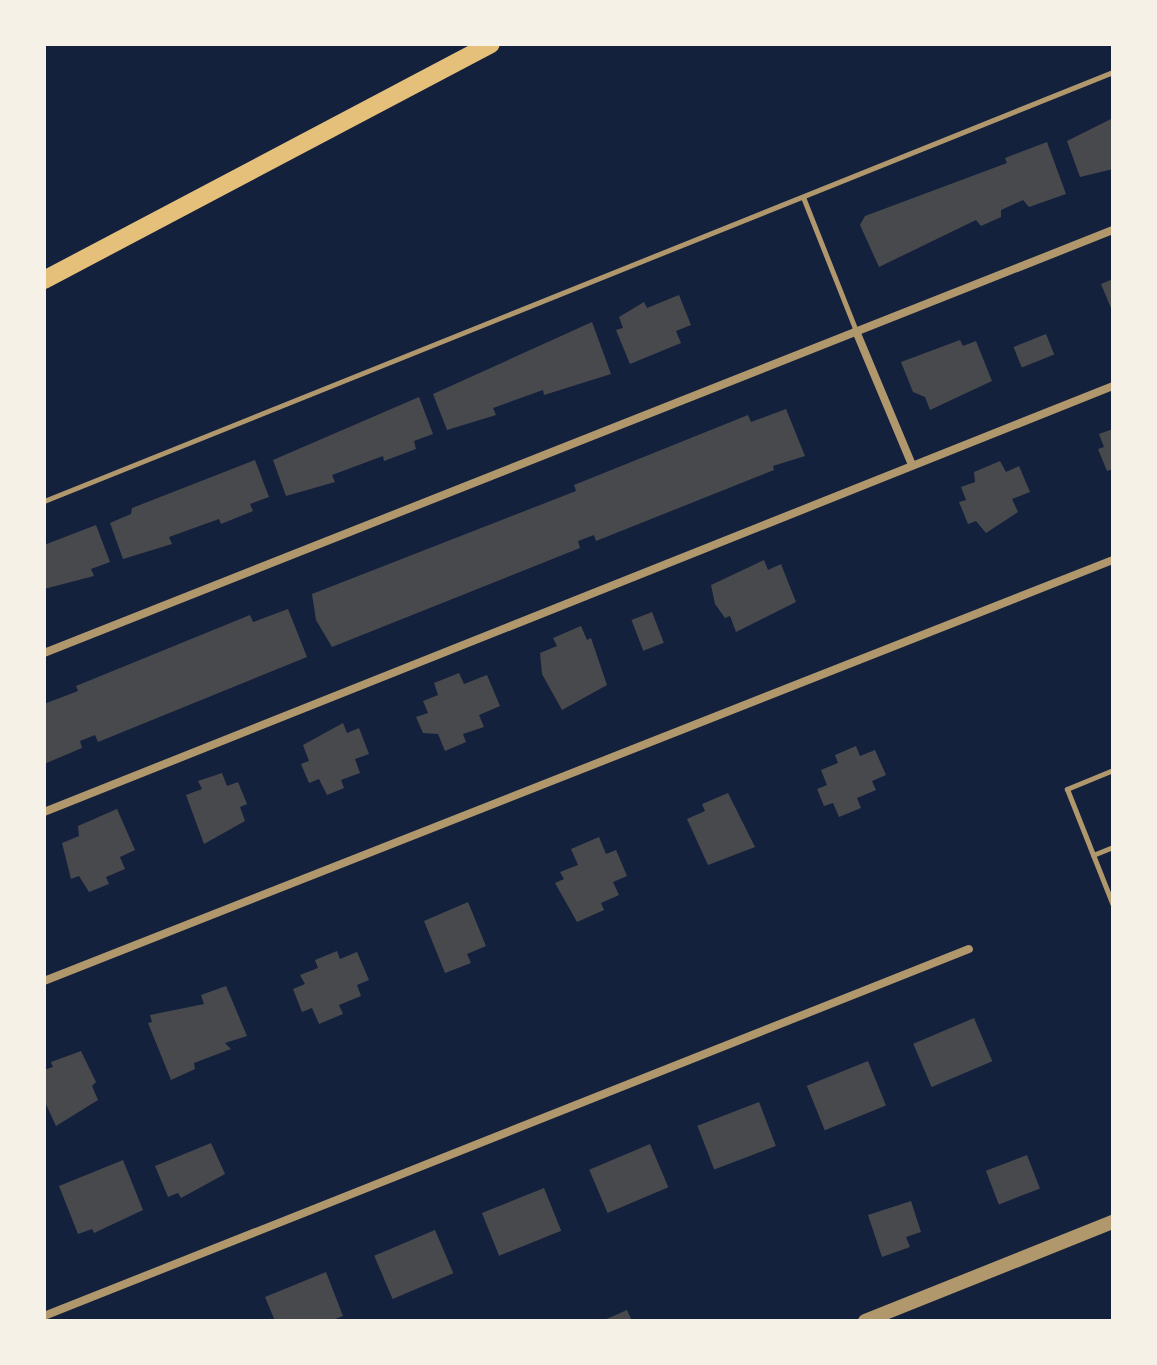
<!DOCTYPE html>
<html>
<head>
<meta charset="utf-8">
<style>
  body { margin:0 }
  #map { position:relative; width:1157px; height:1365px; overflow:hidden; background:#14213d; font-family:Manrope,sans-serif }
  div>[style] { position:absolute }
  .building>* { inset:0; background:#48494c; transform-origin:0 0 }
  .service>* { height:5px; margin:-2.5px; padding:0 2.5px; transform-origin:2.5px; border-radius:2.5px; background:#b1986c }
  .minor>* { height:8px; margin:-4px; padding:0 4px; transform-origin:4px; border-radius:4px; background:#b1986c }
  .tertiary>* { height:14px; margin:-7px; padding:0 7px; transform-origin:7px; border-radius:7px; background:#b1986c }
  .primary>* { height:18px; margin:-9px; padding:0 9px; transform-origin:9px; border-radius:9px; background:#e5c07b }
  span { translate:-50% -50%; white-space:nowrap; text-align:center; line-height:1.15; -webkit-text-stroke:6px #f6f1e7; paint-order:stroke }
  .frame { position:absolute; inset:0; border:46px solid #f6f1e7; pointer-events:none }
</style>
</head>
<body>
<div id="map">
  <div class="building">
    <i style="clip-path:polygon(1113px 118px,1113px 169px,1080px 177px,1067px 141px)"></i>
    <i style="clip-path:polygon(1047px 142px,1066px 194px,1029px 207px,1023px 200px,1001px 210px,1001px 217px,981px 226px,976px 220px,879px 267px,860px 225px,865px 216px,1007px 163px,1005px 158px)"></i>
    <i style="clip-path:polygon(1113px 279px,1113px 313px,1101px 284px)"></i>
    <i style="clip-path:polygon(679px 295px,691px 325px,676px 331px,681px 343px,630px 364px,616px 330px,623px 328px,619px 317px,644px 302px,647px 308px)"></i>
    <i style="clip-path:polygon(592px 322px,611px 374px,544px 395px,543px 390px,493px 408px,496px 415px,447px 430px,433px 394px)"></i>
    <i style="left:1046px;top:334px;width:22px;height:35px;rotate:68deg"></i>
    <i style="clip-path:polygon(960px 340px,963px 346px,976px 341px,992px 381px,930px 410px,925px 397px,913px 392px,901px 362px)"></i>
    <i style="clip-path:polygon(419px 397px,433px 434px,414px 441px,416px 449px,384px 461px,383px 456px,332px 475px,335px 482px,286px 496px,273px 460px)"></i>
    <i style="clip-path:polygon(786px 409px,805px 456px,773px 466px,774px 470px,596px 541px,594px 535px,578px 541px,580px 548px,332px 647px,316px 620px,312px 594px,576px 491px,574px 485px,748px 415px,751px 422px)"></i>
    <i style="clip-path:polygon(1113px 429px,1113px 469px,1107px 471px,1098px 449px,1104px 447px,1099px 434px)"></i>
    <i style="clip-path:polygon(255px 460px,269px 497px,250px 504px,253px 511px,221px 524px,219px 519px,169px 537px,172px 544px,123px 559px,110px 523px,131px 514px,132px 508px)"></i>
    <i style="clip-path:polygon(1000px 461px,1006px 472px,1019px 466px,1030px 492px,1012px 499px,1018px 512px,986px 533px,976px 521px,968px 524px,959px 502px,966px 500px,961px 487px,975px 482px,974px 472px)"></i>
    <i style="clip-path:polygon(96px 525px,110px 562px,91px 569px,94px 576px,44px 589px,44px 545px)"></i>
    <i style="clip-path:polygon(764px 560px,768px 570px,781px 564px,796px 602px,736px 632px,730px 616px,725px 618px,715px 604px,711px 585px)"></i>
    <i style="clip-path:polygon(288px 609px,307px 657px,98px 742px,95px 735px,80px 741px,82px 748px,44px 764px,44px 704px,78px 691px,76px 686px,250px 615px,253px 622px)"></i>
    <i style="left:652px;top:612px;width:33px;height:22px;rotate:69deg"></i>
    <i style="clip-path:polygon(581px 626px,587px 640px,591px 638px,607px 685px,562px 710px,542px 674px,540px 653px,557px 646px,553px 638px)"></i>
    <i style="clip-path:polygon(459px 673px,464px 684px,487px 675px,500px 706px,479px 715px,484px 727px,463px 734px,466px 742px,445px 751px,438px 734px,423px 733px,416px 717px,428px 713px,423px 701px,438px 695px,434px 683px)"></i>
    <i style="clip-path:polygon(343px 723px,347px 733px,359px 728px,369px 754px,355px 759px,360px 773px,341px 780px,344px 788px,327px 795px,319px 779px,309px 783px,301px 764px,309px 761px,303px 745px)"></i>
    <i style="clip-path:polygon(856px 746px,860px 756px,875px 750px,886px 775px,872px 781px,876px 790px,857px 798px,861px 808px,839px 817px,833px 803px,824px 806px,817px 789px,827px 785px,821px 770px,838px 763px,835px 755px)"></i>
    <i style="clip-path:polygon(222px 773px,227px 786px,238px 782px,247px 804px,240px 807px,245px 821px,204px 844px,186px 795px,202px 789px,198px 781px)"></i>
    <i style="clip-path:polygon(728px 793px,755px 847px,708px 865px,687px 819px,705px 811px,702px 804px)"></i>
    <i style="clip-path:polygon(117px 809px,135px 850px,120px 857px,125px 869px,106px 877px,109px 884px,89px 892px,79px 876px,71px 879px,62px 843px,79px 836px,78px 826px)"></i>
    <i style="clip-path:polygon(599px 837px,606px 854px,616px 850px,627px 876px,613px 882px,619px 895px,601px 903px,604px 910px,577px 922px,555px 883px,564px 879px,560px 872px,578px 865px,571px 849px)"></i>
    <i style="clip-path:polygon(468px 902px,486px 946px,467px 954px,471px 963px,445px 973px,424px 921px)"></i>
    <i style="clip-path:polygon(337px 951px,340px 959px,357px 952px,369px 980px,357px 985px,361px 996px,339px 1005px,343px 1014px,319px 1024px,312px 1008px,302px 1012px,293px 989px,305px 984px,300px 975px,318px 968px,315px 960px)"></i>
    <i style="clip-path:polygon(226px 986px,247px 1036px,225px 1043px,231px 1049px,194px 1063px,195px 1069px,171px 1080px,148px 1023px,152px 1022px,150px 1015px,204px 1004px,201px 995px)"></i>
    <i style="left:974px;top:1018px;width:47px;height:66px;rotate:67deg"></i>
    <i style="clip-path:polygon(81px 1051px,96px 1082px,92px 1086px,98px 1100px,56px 1126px,44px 1100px,44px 1070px,53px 1067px,51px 1062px)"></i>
    <i style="left:868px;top:1061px;width:48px;height:66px;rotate:68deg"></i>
    <i style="left:759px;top:1102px;width:47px;height:66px;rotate:69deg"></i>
    <i style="clip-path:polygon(211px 1143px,225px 1174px,181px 1198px,178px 1193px,168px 1197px,155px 1166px)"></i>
    <i style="left:650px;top:1144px;width:47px;height:66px;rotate:67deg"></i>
    <i style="left:1027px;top:1155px;width:36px;height:44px;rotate:69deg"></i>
    <i style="clip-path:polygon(123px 1160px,143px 1210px,94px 1233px,92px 1229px,78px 1234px,59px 1186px)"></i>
    <i style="left:544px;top:1188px;width:46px;height:67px;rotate:68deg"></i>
    <i style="clip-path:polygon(911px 1201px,921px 1232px,906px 1237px,910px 1247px,882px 1257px,868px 1215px)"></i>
    <i style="left:435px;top:1230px;width:47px;height:66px;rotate:67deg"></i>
    <i style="clip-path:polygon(326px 1272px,343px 1316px,330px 1321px,275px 1321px,265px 1297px)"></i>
    <i style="clip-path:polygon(627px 1310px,632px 1321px,602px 1321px)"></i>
  </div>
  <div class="service">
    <i style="left:803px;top:197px;width:144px;rotate:68.4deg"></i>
    <i style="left:44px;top:501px;width:1152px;rotate:-21.87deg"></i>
    <i style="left:1113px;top:770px;width:50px;rotate:157.6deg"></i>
    <i style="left:1067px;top:789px;width:125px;rotate:68.4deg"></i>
    <i style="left:1093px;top:855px;width:22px;rotate:-22deg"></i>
  </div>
  <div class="minor">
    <i style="left:856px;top:331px;width:145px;rotate:67.3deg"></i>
    <i style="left:44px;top:653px;width:1150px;rotate:-21.59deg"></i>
    <i style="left:44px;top:812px;width:1151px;rotate:-21.73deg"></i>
    <i style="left:44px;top:981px;width:1149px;rotate:-21.5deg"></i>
    <i style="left:44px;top:1316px;width:995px;rotate:-21.64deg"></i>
  </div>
  <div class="tertiary">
    <i style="left:865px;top:1321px;width:267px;rotate:-21.8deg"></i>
  </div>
  <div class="primary">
    <i style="left:44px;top:280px;width:505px;rotate:-27.83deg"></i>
  </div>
  <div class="frame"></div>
</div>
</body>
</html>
